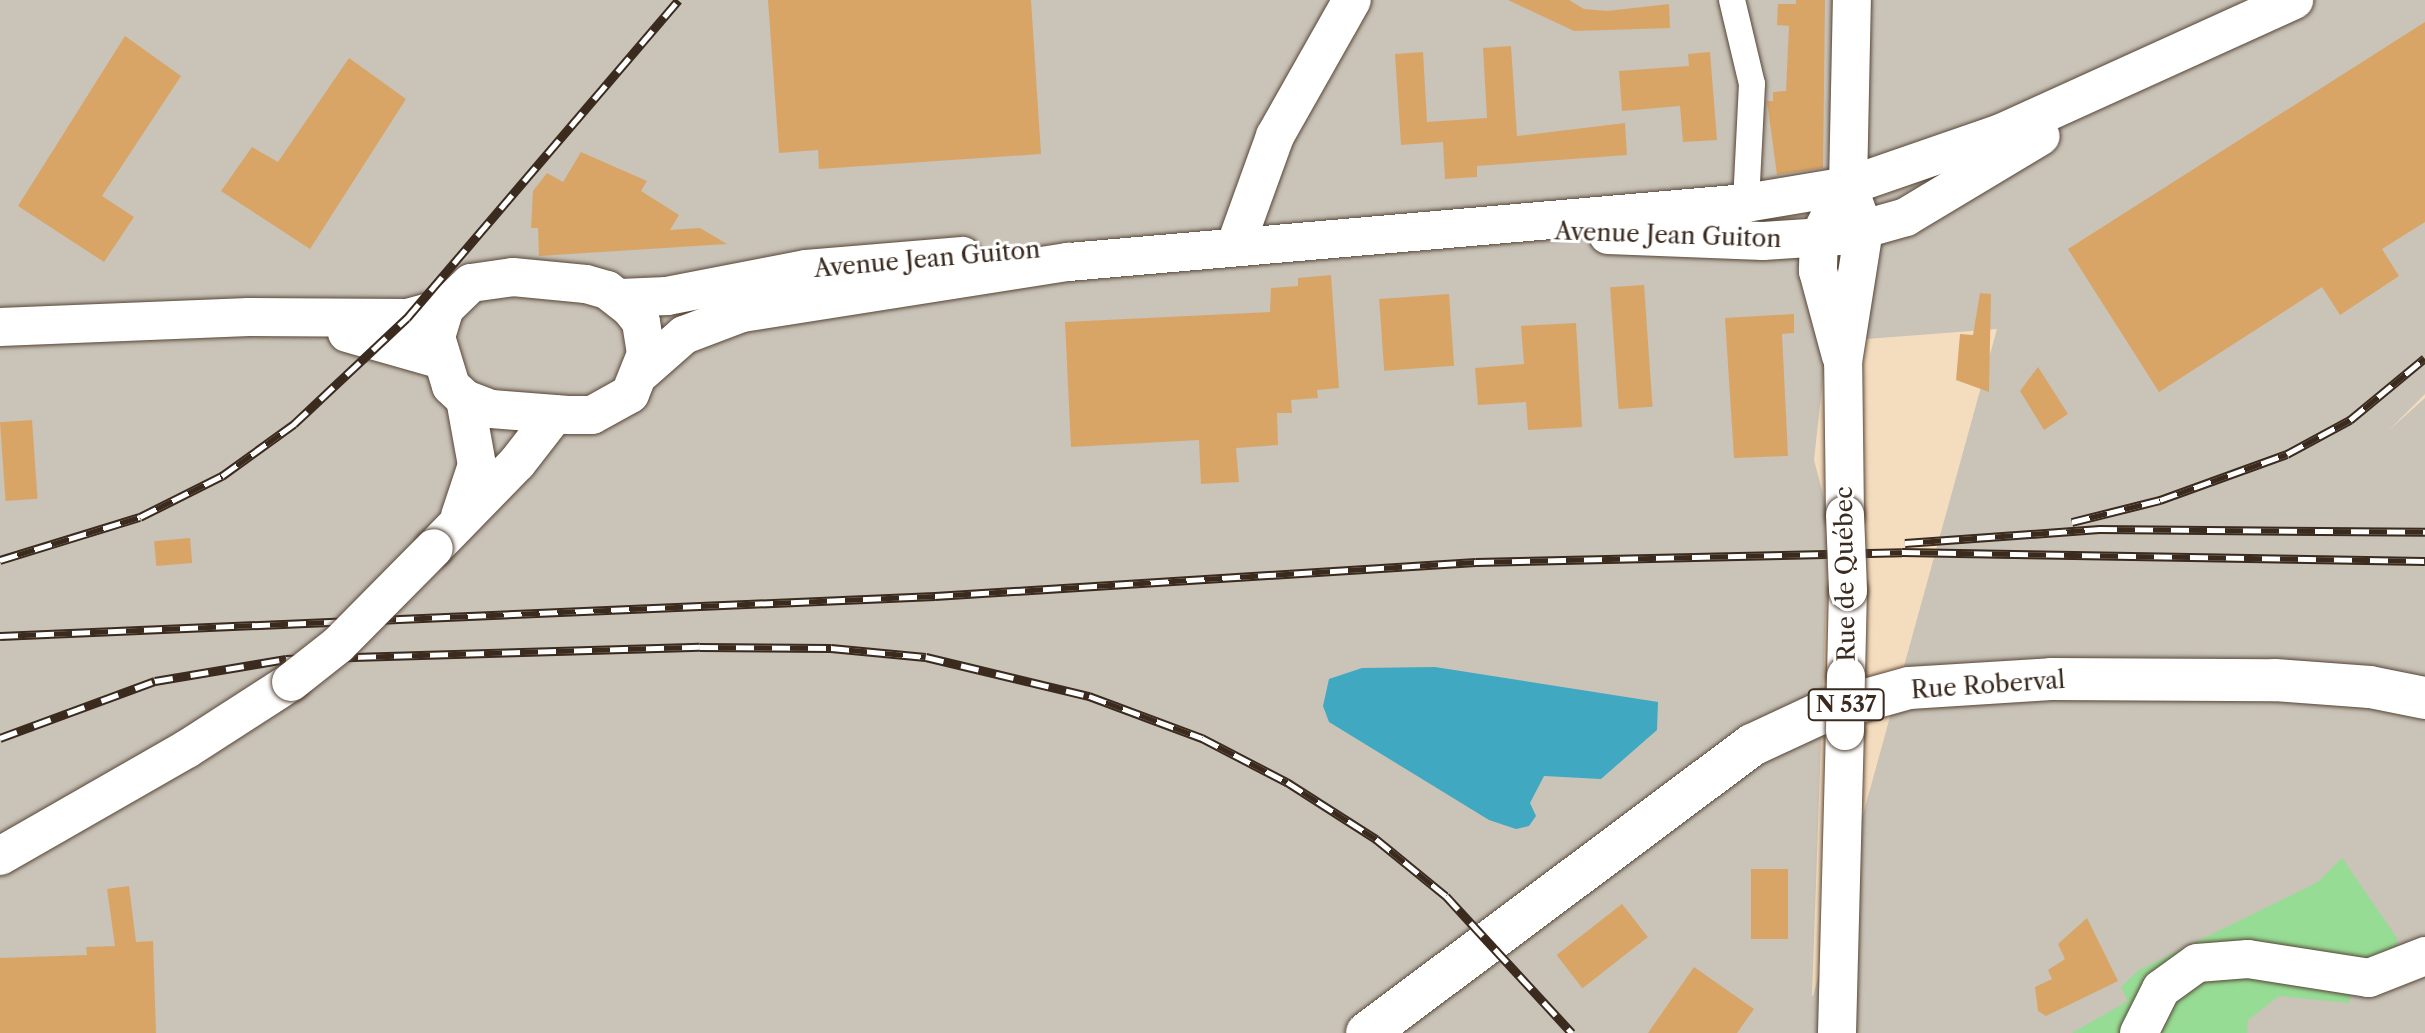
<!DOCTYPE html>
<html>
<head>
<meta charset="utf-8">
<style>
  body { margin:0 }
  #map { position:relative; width:2425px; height:1033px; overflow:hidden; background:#f4dcbe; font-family:"Libre Caslon Text",serif }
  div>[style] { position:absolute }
  .industrial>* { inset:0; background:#c9c3b8 }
  .green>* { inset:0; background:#97dc95 }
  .water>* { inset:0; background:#40a8c0 }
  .building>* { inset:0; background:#d9a567; transform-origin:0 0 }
  .roads { filter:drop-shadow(0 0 2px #574536) drop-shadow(0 0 2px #574536) }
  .street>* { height:26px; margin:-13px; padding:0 13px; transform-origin:13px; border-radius:13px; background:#fff }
  .secondary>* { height:38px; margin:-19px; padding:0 19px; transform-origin:19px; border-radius:19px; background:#fff }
  .primary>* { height:42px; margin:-21px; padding:0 21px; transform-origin:21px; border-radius:21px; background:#fff }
  .rail>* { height:9px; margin-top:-4.5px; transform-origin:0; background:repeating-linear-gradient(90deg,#fff 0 18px,#3b2a1e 0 36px); box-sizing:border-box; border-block:2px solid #3b2a1e }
  .bridges { filter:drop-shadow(0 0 2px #574536) drop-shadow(0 0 2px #574536) }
  .secondary-bridge>* { height:38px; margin:-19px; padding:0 19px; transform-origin:19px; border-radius:19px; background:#fff }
  span { translate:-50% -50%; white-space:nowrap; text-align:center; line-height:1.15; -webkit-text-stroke:6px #fff; paint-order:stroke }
  .shield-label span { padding:2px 6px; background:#fff; border:2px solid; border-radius:6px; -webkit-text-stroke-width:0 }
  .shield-label { font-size:22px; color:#3b2a1e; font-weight:700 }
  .street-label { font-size:24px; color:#3b2a1e }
</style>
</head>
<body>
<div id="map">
  <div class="industrial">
    <i style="clip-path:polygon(evenodd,0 0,2425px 0,2425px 394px,2388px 431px,2425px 398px,2425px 1033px,0 1033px,0 0,1997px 329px,1813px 996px,1812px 996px,1829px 517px,1814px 460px,1827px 342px,1997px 329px)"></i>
  </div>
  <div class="green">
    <i style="clip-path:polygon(2342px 858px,2397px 938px,2398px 967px,2354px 978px,2349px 1003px,2279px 996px,2248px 1020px,2247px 1033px,2072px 1033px,2128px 1001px,2121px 987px,2139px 970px,2318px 882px)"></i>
  </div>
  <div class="water">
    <i style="clip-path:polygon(1435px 667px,1658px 702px,1657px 730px,1601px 779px,1544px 776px,1530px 803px,1536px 816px,1529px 826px,1516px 829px,1489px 820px,1329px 722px,1323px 706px,1329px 679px,1362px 668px)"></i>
  </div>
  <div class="building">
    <i style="clip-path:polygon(768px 0,1031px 0,1041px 154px,819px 169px,818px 150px,779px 153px)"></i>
    <i style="clip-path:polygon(1508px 0,1569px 0,1584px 9px,1607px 11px,1669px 4px,1670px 28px,1574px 31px)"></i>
    <i style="clip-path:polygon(1796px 0,1825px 0,1823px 168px,1777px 175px,1767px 101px,1773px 101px,1773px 92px,1786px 91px,1789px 26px,1777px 25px,1778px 4px,1796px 4px)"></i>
    <i style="clip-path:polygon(2425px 22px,2425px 222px,2382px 249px,2399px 276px,2340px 315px,2322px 287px,2159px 392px,2068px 249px)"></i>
    <i style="clip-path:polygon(125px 36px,181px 76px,102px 196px,134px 217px,104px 262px,18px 206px)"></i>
    <i style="clip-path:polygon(1511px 46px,1517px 136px,1625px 123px,1627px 155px,1477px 166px,1477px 177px,1445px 179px,1443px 142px,1401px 145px,1395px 54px,1423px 52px,1427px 122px,1487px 118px,1483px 48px)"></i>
    <i style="clip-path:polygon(1710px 52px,1717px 140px,1683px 142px,1680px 106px,1622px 111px,1619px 71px,1689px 66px,1688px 54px)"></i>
    <i style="clip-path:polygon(349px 58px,406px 99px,310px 249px,221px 191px,252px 147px,278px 162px)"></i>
    <i style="clip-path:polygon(581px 152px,647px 181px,641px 191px,679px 215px,670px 230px,700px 228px,727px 244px,539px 256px,538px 228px,531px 228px,533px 191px,547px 173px,563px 182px)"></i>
    <i style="clip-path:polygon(1331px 275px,1339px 388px,1317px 390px,1318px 398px,1291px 400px,1292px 413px,1277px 413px,1278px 445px,1236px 448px,1239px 482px,1201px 484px,1199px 440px,1071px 447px,1065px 322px,1270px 312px,1271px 288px,1298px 286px,1298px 278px)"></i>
    <i style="left:1644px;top:285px;width:122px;height:34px;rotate:86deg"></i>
    <i style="clip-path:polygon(1980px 293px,1991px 294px,1989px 392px,1956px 380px,1960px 334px,1973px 335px)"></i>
    <i style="left:1449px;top:294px;width:72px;height:70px;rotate:86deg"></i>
    <i style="clip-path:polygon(1794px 314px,1794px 333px,1782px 334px,1788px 456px,1734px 458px,1725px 318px)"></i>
    <i style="clip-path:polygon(1576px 323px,1582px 427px,1528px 430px,1526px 402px,1478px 405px,1475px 368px,1524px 364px,1521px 326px)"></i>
    <i style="clip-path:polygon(2038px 367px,2068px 414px,2044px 430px,2020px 391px)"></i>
    <i style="left:32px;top:420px;width:79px;height:32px;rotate:86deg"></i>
    <i style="left:190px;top:538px;width:25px;height:36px;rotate:85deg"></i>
    <i style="left:1751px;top:869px;width:37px;height:70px"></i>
    <i style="clip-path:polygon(129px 886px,136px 942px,153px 941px,156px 1033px,0 1033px,0 958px,87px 955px,86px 947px,115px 946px,107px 889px)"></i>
    <i style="left:1622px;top:904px;width:42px;height:83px;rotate:52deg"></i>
    <i style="clip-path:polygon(2087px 918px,2118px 981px,2046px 1016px,2038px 1011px,2035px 987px,2052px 979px,2048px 970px,2065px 959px,2058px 944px)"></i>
    <i style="clip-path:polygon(1694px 967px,1754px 1009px,1737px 1033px,1648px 1033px)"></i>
  </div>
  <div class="roads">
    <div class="street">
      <i style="left:1732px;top:0;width:86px;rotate:76.6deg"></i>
      <i style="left:1752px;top:84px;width:119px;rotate:92.9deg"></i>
    </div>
    <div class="secondary">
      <i style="left:1830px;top:216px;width:25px;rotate:117deg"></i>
      <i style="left:1819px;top:238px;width:33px;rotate:92deg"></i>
      <i style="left:1818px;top:271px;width:88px;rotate:74.9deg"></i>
      <i style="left:1608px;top:235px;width:155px;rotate:2.2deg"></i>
      <i style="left:1763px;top:241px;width:76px;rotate:-3.8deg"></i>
      <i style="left:1839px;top:236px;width:70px;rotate:-15.8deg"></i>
      <i style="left:1906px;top:217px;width:157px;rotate:-31deg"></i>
      <i style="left:1236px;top:244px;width:115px;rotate:-70.1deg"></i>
      <i style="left:1275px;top:136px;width:156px;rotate:-60.5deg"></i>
      <i style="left:513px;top:277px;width:73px;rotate:5.5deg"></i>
      <i style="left:586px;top:284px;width:22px;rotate:16deg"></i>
      <i style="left:607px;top:290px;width:31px;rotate:38deg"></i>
      <i style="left:631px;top:309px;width:16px;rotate:52deg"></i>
      <i style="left:641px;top:322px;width:32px;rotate:81deg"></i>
      <i style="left:646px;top:354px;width:43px;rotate:111.8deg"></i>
      <i style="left:630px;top:394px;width:43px;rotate:151.1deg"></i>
      <i style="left:592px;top:415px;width:24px;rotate:180deg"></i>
      <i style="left:568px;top:415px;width:77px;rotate:-175.5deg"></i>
      <i style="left:491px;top:409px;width:28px;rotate:-159deg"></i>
      <i style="left:465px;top:399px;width:19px;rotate:-137deg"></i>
      <i style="left:451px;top:386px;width:51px;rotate:-107deg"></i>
      <i style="left:436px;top:337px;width:30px;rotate:-73deg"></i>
      <i style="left:445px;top:308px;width:36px;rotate:-44deg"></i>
      <i style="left:471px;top:283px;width:42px;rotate:-8.1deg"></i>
      <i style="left:620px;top:298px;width:47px;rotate:-2.4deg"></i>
      <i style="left:667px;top:296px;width:142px;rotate:-11deg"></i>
      <i style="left:806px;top:269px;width:157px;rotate:-4.8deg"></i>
      <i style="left:0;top:327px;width:249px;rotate:-2.3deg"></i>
      <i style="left:249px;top:317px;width:158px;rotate:0.4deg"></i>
      <i style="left:407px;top:318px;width:39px;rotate:-15deg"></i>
      <i style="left:347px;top:333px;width:96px;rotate:15.8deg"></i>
      <i style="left:642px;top:372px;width:56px;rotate:-41.4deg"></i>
      <i style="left:684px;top:335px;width:62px;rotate:-20.8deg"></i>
      <i style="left:742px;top:313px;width:331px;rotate:-8.9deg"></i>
      <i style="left:1069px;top:262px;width:680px;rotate:-4.98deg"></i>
      <i style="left:1746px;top:203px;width:103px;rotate:-9.5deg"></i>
      <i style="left:1848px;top:186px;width:162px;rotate:-19.1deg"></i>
      <i style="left:2001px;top:133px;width:322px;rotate:-24.4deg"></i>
      <i style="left:1845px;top:515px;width:153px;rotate:-90.7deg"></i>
      <i style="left:1843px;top:362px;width:134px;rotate:-81deg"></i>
      <i style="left:1864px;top:230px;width:47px;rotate:-110deg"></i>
      <i style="left:1848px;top:186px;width:186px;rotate:-88.8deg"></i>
      <i style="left:460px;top:516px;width:54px;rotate:-71.6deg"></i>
      <i style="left:477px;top:465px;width:67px;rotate:-100.3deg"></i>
      <i style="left:434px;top:548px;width:119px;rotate:-45.7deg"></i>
      <i style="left:517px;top:463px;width:62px;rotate:-52.2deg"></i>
      <i style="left:1846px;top:676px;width:85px;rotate:-88.7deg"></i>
      <i style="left:0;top:856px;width:215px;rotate:-29.8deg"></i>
      <i style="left:187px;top:749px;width:124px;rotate:-32.8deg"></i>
      <i style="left:1837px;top:1033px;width:302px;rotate:-88.5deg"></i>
      <i style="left:2139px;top:1033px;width:49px;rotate:-63.4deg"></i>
      <i style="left:2161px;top:989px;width:44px;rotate:-35.8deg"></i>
      <i style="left:2197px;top:963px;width:51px;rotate:-4.5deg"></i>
      <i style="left:2248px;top:959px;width:122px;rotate:8.9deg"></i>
      <i style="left:2369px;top:978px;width:60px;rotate:-21.4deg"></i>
    </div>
    <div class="primary">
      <i style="left:1367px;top:1033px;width:481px;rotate:-36.8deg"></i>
      <i style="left:1752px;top:745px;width:78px;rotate:-24.9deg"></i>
      <i style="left:1823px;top:712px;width:89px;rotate:-15.6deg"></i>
      <i style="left:1909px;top:688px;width:142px;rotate:-3.6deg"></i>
      <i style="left:2051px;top:679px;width:224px;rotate:0.3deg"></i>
      <i style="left:2275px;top:680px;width:95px;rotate:4.2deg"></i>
      <i style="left:2370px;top:687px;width:56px;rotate:11.3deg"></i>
    </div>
  </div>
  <div class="rail">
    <i style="left:2072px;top:522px;width:91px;rotate:-14deg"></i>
    <i style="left:2160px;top:500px;width:135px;rotate:-19.9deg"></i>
    <i style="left:2287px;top:454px;width:72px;rotate:-28.4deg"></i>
    <i style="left:2350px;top:420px;width:97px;rotate:-39.6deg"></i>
    <i style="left:1905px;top:543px;width:195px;rotate:-4.1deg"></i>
    <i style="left:2099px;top:529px;width:326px;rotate:0.5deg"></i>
    <i style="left:0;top:560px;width:146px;rotate:-17.1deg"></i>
    <i style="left:140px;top:517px;width:92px;rotate:-26.6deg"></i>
    <i style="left:222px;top:476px;width:89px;rotate:-35.8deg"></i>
    <i style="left:294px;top:424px;width:155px;rotate:-43.2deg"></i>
    <i style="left:407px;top:318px;width:418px;rotate:-49.5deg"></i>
    <i style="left:0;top:636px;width:936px;rotate:-2.45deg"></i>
    <i style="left:935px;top:596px;width:542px;rotate:-3.6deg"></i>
    <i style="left:1476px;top:562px;width:426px;rotate:-1.3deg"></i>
    <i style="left:1902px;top:552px;width:523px;rotate:0.99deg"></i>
    <i style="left:0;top:738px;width:165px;rotate:-20.2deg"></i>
    <i style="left:155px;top:681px;width:133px;rotate:-9.5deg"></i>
    <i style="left:286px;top:659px;width:414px;rotate:-1.7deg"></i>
    <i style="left:700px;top:647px;width:131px;rotate:0.4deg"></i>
    <i style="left:831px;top:648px;width:95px;rotate:5.4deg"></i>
    <i style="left:926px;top:657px;width:168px;rotate:13.5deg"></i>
    <i style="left:1089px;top:696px;width:121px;rotate:20.4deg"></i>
    <i style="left:1202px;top:738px;width:96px;rotate:27.4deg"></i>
    <i style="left:1287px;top:782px;width:106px;rotate:32.6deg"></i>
    <i style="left:1376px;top:839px;width:90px;rotate:39.2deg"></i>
    <i style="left:1446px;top:896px;width:186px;rotate:47.4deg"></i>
  </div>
  <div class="bridges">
    <div class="secondary-bridge">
      <i style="left:1845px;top:515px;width:76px;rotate:87.7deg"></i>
      <i style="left:291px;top:682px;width:60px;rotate:-38.2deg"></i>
      <i style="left:338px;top:645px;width:136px;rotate:-45.3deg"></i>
      <i style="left:1845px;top:731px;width:55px;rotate:-89deg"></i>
    </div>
  </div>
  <div class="shield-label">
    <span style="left:1846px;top:705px">N 537</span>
  </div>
  <div class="street-label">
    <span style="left:1668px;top:235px;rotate:2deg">Avenue Jean Guiton</span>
    <span style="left:927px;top:259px;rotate:-5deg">Avenue Jean Guiton</span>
    <span style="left:1845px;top:574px;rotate:-91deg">Rue de Québec</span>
    <span style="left:1988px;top:685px;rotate:-4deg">Rue Roberval</span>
  </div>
</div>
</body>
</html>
